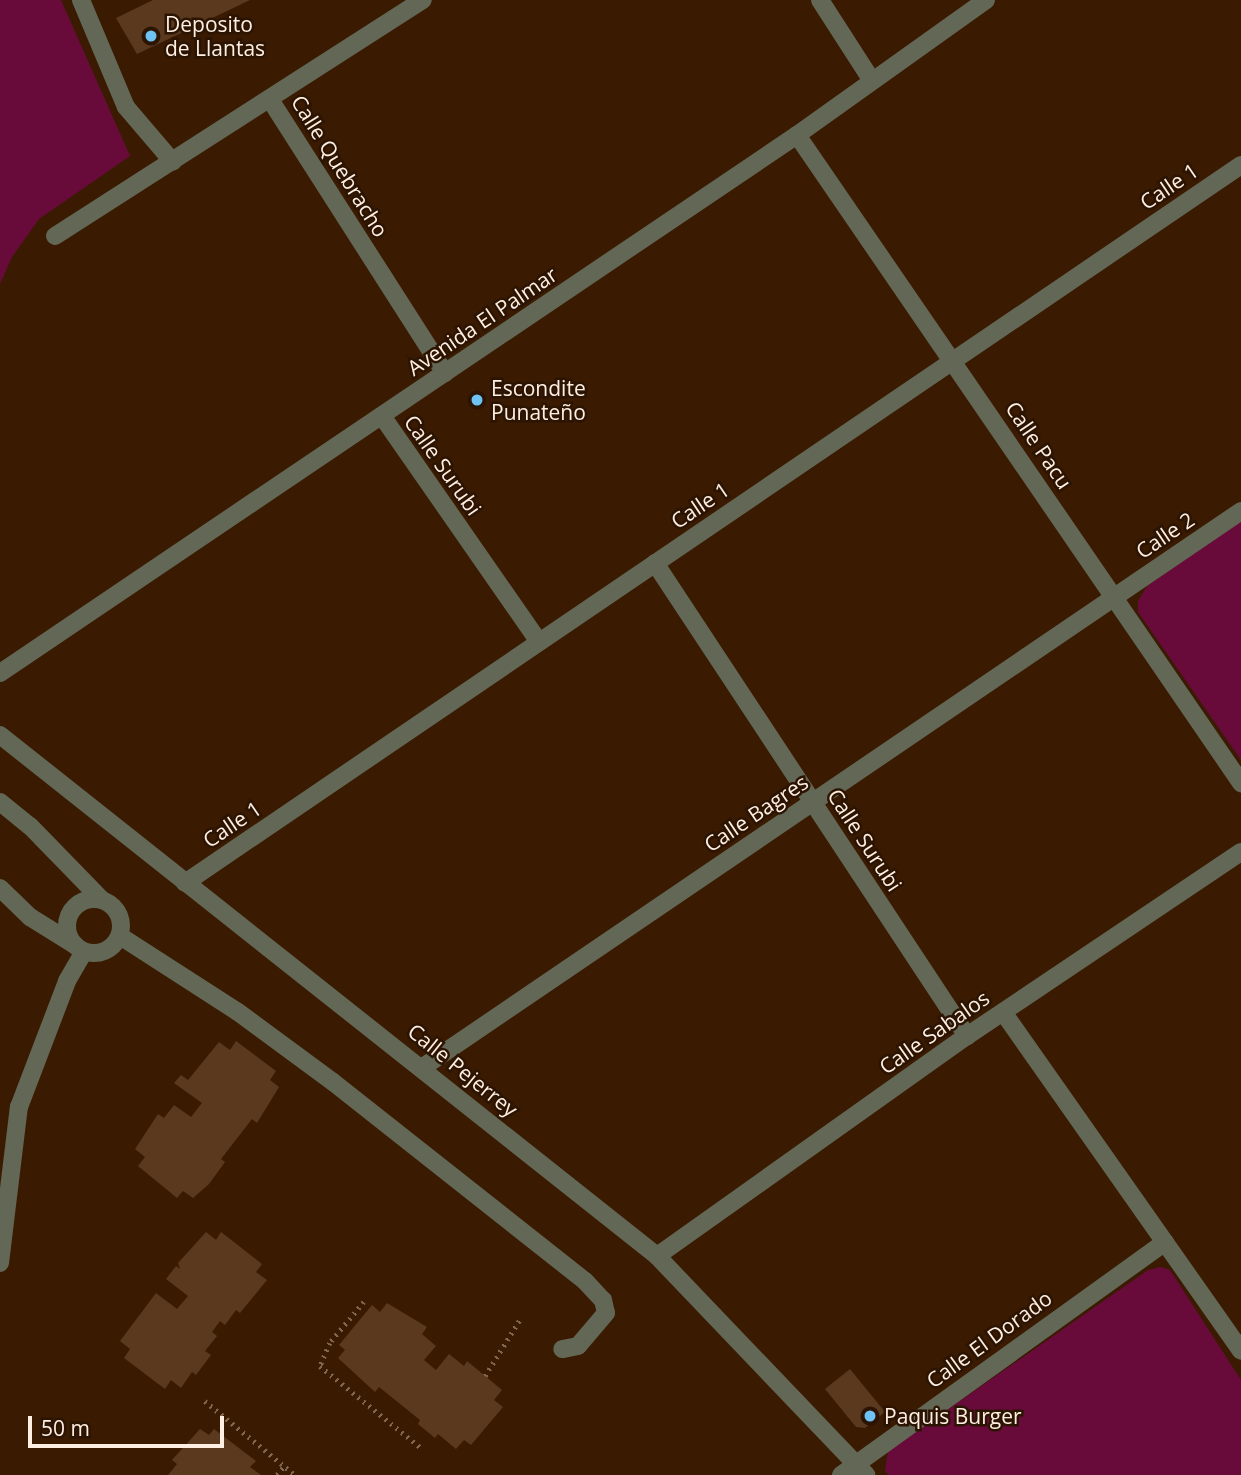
<!DOCTYPE html>
<html>
<head>
<meta charset="utf-8">
<style>
  body { margin:0 }
  #map { position:relative; width:1241px; height:1475px; overflow:hidden; background:#3a1b01; font-family:"Open Sans",sans-serif }
  div>[style] { position:absolute }
  .green>* { inset:0; background:#690b3a }
  .building>* { inset:0; background:#5a391f }
  .path>* { height:4.5px; margin-top:-2.25px; transform-origin:0; background:repeating-linear-gradient(90deg,#806651 0 2px,transparent 0 7px) }
  .minor>* { height:18px; margin:-9px; padding:0 9px; transform-origin:9px; border-radius:9px; background:#636755 }
  .minor>.ring { margin:-9px; padding:0; box-sizing:content-box; background:none; border:18px solid #636755; border-radius:50% }
  .dots>* { width:19px; height:19px; translate:-50% -50%; box-sizing:border-box; border:4px solid #2c1402; border-radius:50% }
  span { translate:-50% -50%; white-space:nowrap; text-align:center; line-height:1.15; -webkit-text-stroke:5px #2c1402; paint-order:stroke }
  .poi-label { font-size:21px; color:#ffeee2 }
  .left { translate:0 -50%; text-align:left }
  .street-label { font-size:21px; color:#ffeee2 }
  .scale { position:absolute; left:28px; top:1416px; width:196px; height:32px; box-sizing:border-box; border:4px solid #ffeee2; border-top:0; padding-left:9px; font-size:21px; line-height:24px; white-space:nowrap; color:#ffeee2; -webkit-text-stroke:5px #2c1402; paint-order:stroke }
</style>
</head>
<body>
<div id="map">
  <div class="green">
    <i style="clip-path:polygon(0 0,61px 0,130px 156px,39px 219px,12px 257px,0 284px)"></i>
    <i style="clip-path:polygon(1241px 521px,1241px 760px,1138px 612px,1138px 601px,1147px 586px)"></i>
    <i style="clip-path:polygon(1161px 1267px,1170px 1270px,1241px 1380px,1241px 1475px,889px 1475px,885px 1471px,888px 1451px,1148px 1270px)"></i>
  </div>
  <div class="building">
    <i style="clip-path:polygon(153px 0,250px 0,137px 54px,116px 18px)"></i>
    <i style="clip-path:polygon(236px 1041px,276px 1071px,270px 1080px,279px 1087px,257px 1123px,252px 1119px,221px 1159px,225px 1162px,209px 1184px,193px 1198px,183px 1191px,177px 1198px,138px 1166px,145px 1157px,135px 1149px,158px 1114px,164px 1118px,174px 1105px,191px 1117px,202px 1103px,174px 1083px,181px 1075px,188px 1080px,219px 1042px,230px 1050px)"></i>
    <i style="clip-path:polygon(206px 1232px,216px 1240px,221px 1232px,262px 1264px,256px 1272px,267px 1280px,240px 1313px,236px 1310px,225px 1325px,220px 1321px,212px 1332px,217px 1336px,205px 1351px,211px 1355px,196px 1375px,192px 1372px,181px 1388px,171px 1380px,165px 1389px,124px 1358px,130px 1349px,120px 1341px,156px 1293px,177px 1309px,188px 1296px,166px 1279px,176px 1266px,180px 1269px,178px 1263px)"></i>
    <i style="clip-path:polygon(387px 1303px,427px 1327px,422px 1334px,436px 1346px,424px 1360px,436px 1370px,449px 1354px,464px 1366px,467px 1361px,502px 1390px,494px 1400px,503px 1407px,471px 1445px,464px 1440px,456px 1449px,438px 1434px,435px 1438px,418px 1424px,420px 1420px,379px 1387px,375px 1392px,338px 1358px,345px 1350px,339px 1345px,372px 1305px,380px 1312px)"></i>
    <i style="clip-path:polygon(850px 1369px,885px 1412px,865px 1428px,856px 1427px,825px 1389px)"></i>
    <i style="clip-path:polygon(200px 1429px,209px 1435px,214px 1429px,256px 1461px,250px 1467px,261px 1475px,168px 1475px,177px 1464px,172px 1460px)"></i>
  </div>
  <div class="path">
    <i style="left:364px;top:1302px;width:53px;rotate:129.7deg"></i>
    <i style="left:330px;top:1343px;width:25px;rotate:113deg"></i>
    <i style="left:320px;top:1366px;width:129px;rotate:39deg"></i>
    <i style="left:485px;top:1376px;width:67px;rotate:-58.4deg"></i>
    <i style="left:205px;top:1401px;width:117px;rotate:39.4deg"></i>
    <i style="left:277px;top:1475px;width:11px;rotate:-52deg"></i>
  </div>
  <div class="minor">
    <i style="left:81px;top:0;width:116px;rotate:67.2deg"></i>
    <i style="left:126px;top:107px;width:72px;rotate:49.5deg"></i>
    <i style="left:820px;top:0;width:94px;rotate:57.2deg"></i>
    <i style="left:271px;top:101px;width:323px;rotate:57.4deg"></i>
    <i style="left:797px;top:135px;width:786px;rotate:55.58deg"></i>
    <i style="left:55px;top:236px;width:437px;rotate:-32.7deg"></i>
    <i style="left:382px;top:416px;width:275px;rotate:55.2deg"></i>
    <i style="left:655px;top:563px;width:567px;rotate:56.59deg"></i>
    <i style="left:0;top:673px;width:962px;rotate:-34.02deg"></i>
    <i style="left:797px;top:135px;width:232px;rotate:-35.5deg"></i>
    <i style="left:0;top:735px;width:839px;rotate:38.41deg"></i>
    <i style="left:657px;top:1256px;width:303px;rotate:46.3deg"></i>
    <i style="left:0;top:802px;width:38px;rotate:39deg"></i>
    <i style="left:30px;top:826px;width:103px;rotate:45.8deg"></i>
    <i style="left:185px;top:883px;width:1277px;rotate:-34.21deg"></i>
    <i style="left:0;top:888px;width:42px;rotate:44deg"></i>
    <i style="left:30px;top:917px;width:53px;rotate:31.9deg"></i>
    <i class="ring" style="left:67px;top:899px;width:36px;height:36px"></i>
    <i style="left:120px;top:936px;width:140px;rotate:32.8deg"></i>
    <i style="left:238px;top:1012px;width:118px;rotate:36.4deg"></i>
    <i style="left:333px;top:1082px;width:321px;rotate:38.3deg"></i>
    <i style="left:585px;top:1281px;width:26px;rotate:47deg"></i>
    <i style="left:603px;top:1300px;width:13px;rotate:77deg"></i>
    <i style="left:606px;top:1313px;width:43px;rotate:130.3deg"></i>
    <i style="left:578px;top:1346px;width:16px;rotate:169deg"></i>
    <i style="left:1003px;top:1012px;width:414px;rotate:54.9deg"></i>
    <i style="left:423px;top:1067px;width:989px;rotate:-34.2deg"></i>
    <i style="left:657px;top:1256px;width:380px;rotate:-35.4deg"></i>
    <i style="left:967px;top:1036px;width:330px;rotate:-33.9deg"></i>
    <i style="left:0;top:1263px;width:157px;rotate:-83.1deg"></i>
    <i style="left:19px;top:1107px;width:135px;rotate:-69.1deg"></i>
    <i style="left:67px;top:981px;width:34px;rotate:-60deg"></i>
    <i style="left:841px;top:1475px;width:399px;rotate:-35.7deg"></i>
  </div>
  <div class="dots">
    <i style="left:151px;top:36px;background:#6fc2f4"></i>
    <i style="left:477px;top:400px;background:#6fc2f4"></i>
    <i style="left:870px;top:1416px;background:#6fc2f4"></i>
  </div>
  <div class="poi-label">
    <span class="left" style="left:165px;top:36px">Deposito<br>de Llantas</span>
    <span class="left" style="left:491px;top:400px">Escondite<br>Punateño</span>
    <span class="left" style="left:884px;top:1416px">Paquis Burger</span>
  </div>
  <div class="street-label">
    <span style="left:340px;top:166px;rotate:58deg">Calle Quebracho</span>
    <span style="left:1169px;top:186px;rotate:-34deg">Calle 1</span>
    <span style="left:482px;top:321px;rotate:-34deg">Avenida El Palmar</span>
    <span style="left:1039px;top:445px;rotate:56deg">Calle Pacu</span>
    <span style="left:443px;top:465px;rotate:55deg">Calle Surubi</span>
    <span style="left:700px;top:505px;rotate:-34deg">Calle 1</span>
    <span style="left:1165px;top:535px;rotate:-34deg">Calle 2</span>
    <span style="left:756px;top:813px;rotate:-34deg">Calle Bagres</span>
    <span style="left:232px;top:824px;rotate:-34deg">Calle 1</span>
    <span style="left:865px;top:840px;rotate:57deg">Calle Surubi</span>
    <span style="left:934px;top:1032px;rotate:-35deg">Calle Sabalos</span>
    <span style="left:463px;top:1070px;rotate:39deg">Calle Pejerrey</span>
    <span style="left:989px;top:1339px;rotate:-36deg">Calle El Dorado</span>
  </div>
  <div class="scale">50 m</div>
</div>
</body>
</html>
